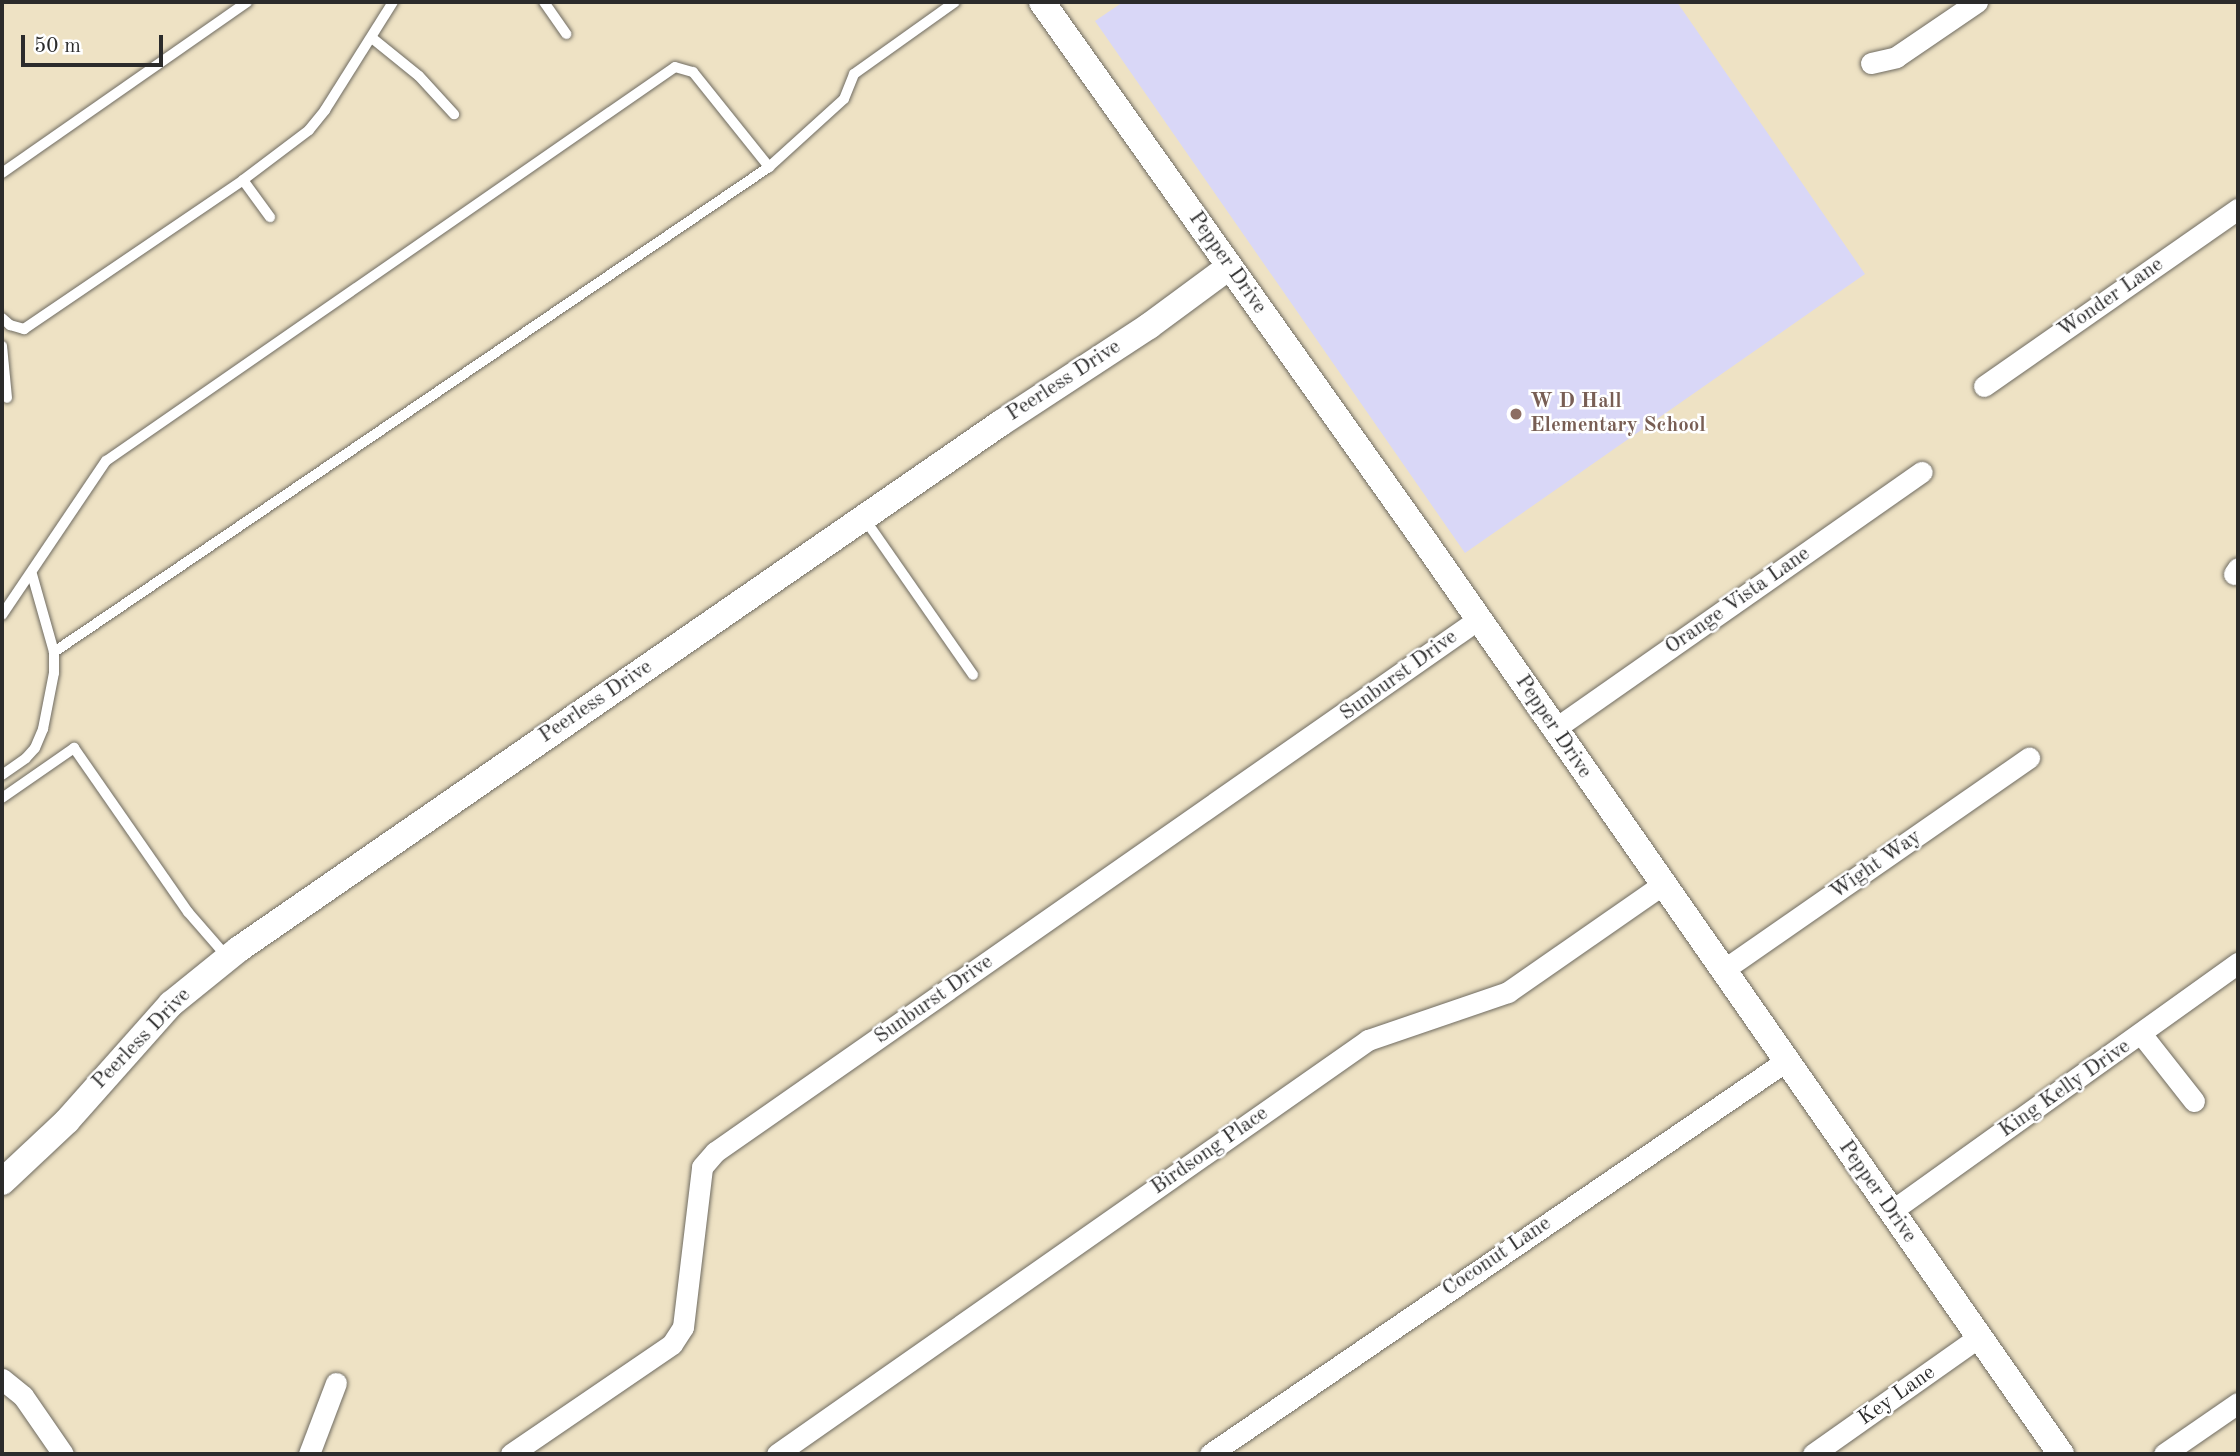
<!DOCTYPE html>
<html>
<head>
<meta charset="utf-8">
<style>
  body { margin:0 }
  #map { position:relative; width:2240px; height:1456px; overflow:hidden; background:#eee2c4; font-family:"Old Standard TT",serif }
  div>[style] { position:absolute }
  .built>* { inset:0; background:#d9d7f7 }
  .roads { filter:drop-shadow(0 0 2px #6f6b61) drop-shadow(0 0 2px #6f6b61) }
  .service>* { height:10px; margin:-5px; padding:0 5px; transform-origin:5px; border-radius:5px; background:#fff }
  .minor>* { height:21px; margin:-10.5px; padding:0 10.5px; transform-origin:10.5px; border-radius:10.5px; background:#fff }
  .tertiary>* { height:26px; margin:-13px; padding:0 13px; transform-origin:13px; border-radius:13px; background:#fff }
  .dots>* { width:19px; height:19px; translate:-50% -50%; box-sizing:border-box; border:4px solid #fff; border-radius:50% }
  span { translate:-50% -50%; white-space:nowrap; text-align:center; line-height:1.15; -webkit-text-stroke:5px #fff; paint-order:stroke }
  .street-label { font-size:21px; color:#2b2b2b }
  .education-label { font-size:21px; color:#785e54; font-weight:700 }
  .left { translate:0 -50%; text-align:left }
  .frame { position:absolute; inset:0; border:4px solid #2b2b2b; pointer-events:none }
  .scale { position:absolute; left:21px; top:35px; width:142px; height:32px; box-sizing:border-box; border:4px solid #2b2b2b; border-top:0; padding-left:9px; font-size:21px; line-height:24px; white-space:nowrap; color:#2b2b2b; -webkit-text-stroke:5px #fff; paint-order:stroke }
</style>
</head>
<body>
<div id="map">
  <div class="built">
    <i style="clip-path:polygon(1123px 2px,1677px 2px,1865px 274px,1465px 553px,1095px 21px)"></i>
  </div>
  <div class="roads">
    <div class="service">
      <i style="left:544px;top:2px;width:39px;rotate:55deg"></i>
      <i style="left:372px;top:38px;width:60px;rotate:39deg"></i>
      <i style="left:419px;top:76px;width:52px;rotate:47.4deg"></i>
      <i style="left:2px;top:173px;width:299px;rotate:-34.9deg"></i>
      <i style="left:243px;top:180px;width:46px;rotate:53.9deg"></i>
      <i style="left:2px;top:318px;width:11px;rotate:41deg"></i>
      <i style="left:10px;top:325px;width:15px;rotate:16deg"></i>
      <i style="left:24px;top:329px;width:265px;rotate:-34.2deg"></i>
      <i style="left:243px;top:180px;width:83px;rotate:-37.1deg"></i>
      <i style="left:309px;top:130px;width:26px;rotate:-51deg"></i>
      <i style="left:325px;top:110px;width:128px;rotate:-57.8deg"></i>
      <i style="left:2px;top:346px;width:52px;rotate:84.5deg"></i>
      <i style="left:864px;top:518px;width:191px;rotate:55.2deg"></i>
      <i style="left:2px;top:615px;width:186px;rotate:-56deg"></i>
      <i style="left:106px;top:461px;width:692px;rotate:-34.7deg"></i>
      <i style="left:675px;top:67px;width:19px;rotate:16deg"></i>
      <i style="left:693px;top:72px;width:122px;rotate:51.3deg"></i>
      <i style="left:54px;top:652px;width:864px;rotate:-34.15deg"></i>
      <i style="left:769px;top:167px;width:101px;rotate:-42.2deg"></i>
      <i style="left:844px;top:99px;width:27px;rotate:-68deg"></i>
      <i style="left:854px;top:74px;width:124px;rotate:-35.5deg"></i>
      <i style="left:2px;top:775px;width:29px;rotate:-35deg"></i>
      <i style="left:26px;top:758px;width:13px;rotate:-48deg"></i>
      <i style="left:35px;top:748px;width:21px;rotate:-67deg"></i>
      <i style="left:43px;top:729px;width:57px;rotate:-78.9deg"></i>
      <i style="left:54px;top:673px;width:21px;rotate:-90deg"></i>
      <i style="left:54px;top:652px;width:81px;rotate:-105.8deg"></i>
      <i style="left:2px;top:798px;width:88px;rotate:-34.8deg"></i>
      <i style="left:74px;top:748px;width:200px;rotate:55.2deg"></i>
      <i style="left:188px;top:912px;width:61px;rotate:49deg"></i>
    </div>
    <div class="minor">
      <i style="left:1871px;top:63px;width:26px;rotate:-13deg"></i>
      <i style="left:1896px;top:57px;width:98px;rotate:-34.2deg"></i>
      <i style="left:1984px;top:386px;width:310px;rotate:-34.9deg"></i>
      <i style="left:2234px;top:574px;width:7px;rotate:-56deg"></i>
      <i style="left:1553px;top:730px;width:450px;rotate:-35deg"></i>
      <i style="left:1722px;top:971px;width:374px;rotate:-34.8deg"></i>
      <i style="left:2142px;top:1035px;width:84px;rotate:51.8deg"></i>
      <i style="left:1890px;top:1212px;width:428px;rotate:-35.6deg"></i>
      <i style="left:2px;top:1379px;width:27px;rotate:39deg"></i>
      <i style="left:23px;top:1396px;width:70px;rotate:55.4deg"></i>
      <i style="left:309px;top:1454px;width:76px;rotate:-69.2deg"></i>
      <i style="left:511px;top:1454px;width:195px;rotate:-34.3deg"></i>
      <i style="left:672px;top:1344px;width:20px;rotate:-57deg"></i>
      <i style="left:683px;top:1327px;width:161px;rotate:-83.2deg"></i>
      <i style="left:702px;top:1167px;width:20px;rotate:-49deg"></i>
      <i style="left:715px;top:1152px;width:929px;rotate:-34.92deg"></i>
      <i style="left:777px;top:1454px;width:722px;rotate:-35.01deg"></i>
      <i style="left:1368px;top:1040px;width:148px;rotate:-18.9deg"></i>
      <i style="left:1508px;top:992px;width:188px;rotate:-34.8deg"></i>
      <i style="left:1210px;top:1454px;width:697px;rotate:-34.31deg"></i>
      <i style="left:1813px;top:1454px;width:203px;rotate:-35.2deg"></i>
      <i style="left:2164px;top:1454px;width:90px;rotate:-34.6deg"></i>
    </div>
    <div class="tertiary">
      <i style="left:1042px;top:2px;width:667px;rotate:54.64deg"></i>
      <i style="left:1428px;top:546px;width:1107px;rotate:55.12deg"></i>
      <i style="left:2px;top:1182px;width:89px;rotate:-43.2deg"></i>
      <i style="left:67px;top:1121px;width:157px;rotate:-48.4deg"></i>
      <i style="left:171px;top:1004px;width:87px;rotate:-39deg"></i>
      <i style="left:239px;top:949px;width:926px;rotate:-34.62deg"></i>
      <i style="left:1001px;top:423px;width:177px;rotate:-33.2deg"></i>
      <i style="left:1149px;top:326px;width:99px;rotate:-36.4deg"></i>
    </div>
  </div>
  <div class="dots">
    <i style="left:1516px;top:414px;background:#8d6e63"></i>
  </div>
  <div class="street-label">
    <span style="left:1227px;top:263px;rotate:55deg">Pepper Drive</span>
    <span style="left:2111px;top:298px;rotate:-35deg">Wonder Lane</span>
    <span style="left:1064px;top:381px;rotate:-33deg">Peerless Drive</span>
    <span style="left:1738px;top:601px;rotate:-35deg">Orange Vista Lane</span>
    <span style="left:1399px;top:676px;rotate:-36deg">Sunburst Drive</span>
    <span style="left:596px;top:702px;rotate:-34deg">Peerless Drive</span>
    <span style="left:1553px;top:727px;rotate:56deg">Pepper Drive</span>
    <span style="left:1876px;top:865px;rotate:-35deg">Wight Way</span>
    <span style="left:934px;top:1000px;rotate:-35deg">Sunburst Drive</span>
    <span style="left:142px;top:1039px;rotate:-46deg">Peerless Drive</span>
    <span style="left:2065px;top:1089px;rotate:-35deg">King Kelly Drive</span>
    <span style="left:1210px;top:1151px;rotate:-35deg">Birdsong Place</span>
    <span style="left:1877px;top:1192px;rotate:55deg">Pepper Drive</span>
    <span style="left:1497px;top:1257px;rotate:-34deg">Coconut Lane</span>
    <span style="left:1897px;top:1396px;rotate:-35deg">Key Lane</span>
  </div>
  <div class="education-label">
    <span class="left" style="left:1530px;top:414px">W D Hall<br>Elementary School</span>
  </div>
  <div class="frame"></div>
  <div class="scale">50 m</div>
</div>
</body>
</html>
